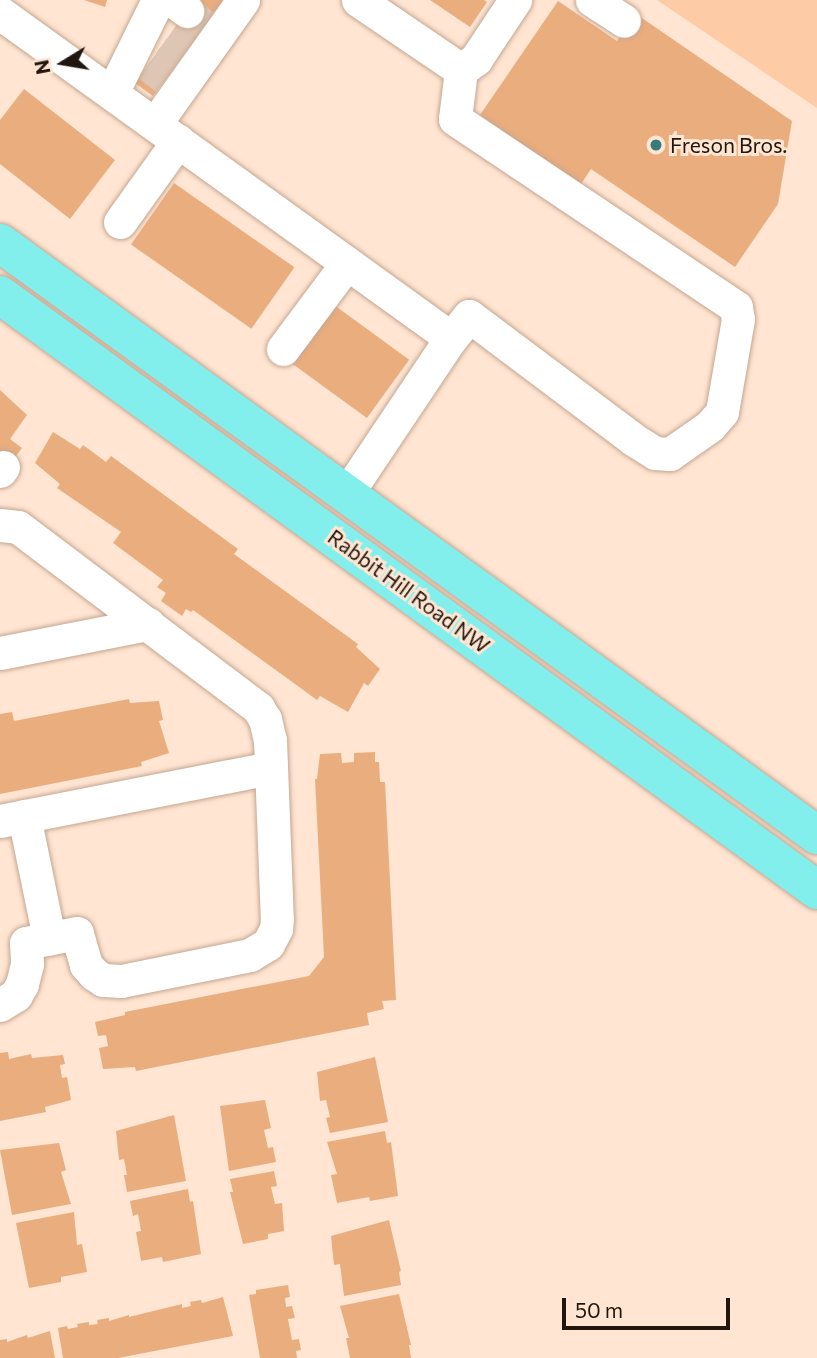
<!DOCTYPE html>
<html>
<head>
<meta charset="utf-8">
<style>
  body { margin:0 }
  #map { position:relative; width:817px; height:1358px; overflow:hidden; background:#ffe5d2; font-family:Commissioner,sans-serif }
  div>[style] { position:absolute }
  .green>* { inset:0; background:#fdcca7 }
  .building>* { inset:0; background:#eaad7e; transform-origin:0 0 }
  .minor-tunnel>* { height:33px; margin-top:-16.5px; transform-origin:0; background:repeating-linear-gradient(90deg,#dec6b4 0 33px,transparent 0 50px) }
  .roads { filter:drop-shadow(0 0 2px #c5a690) drop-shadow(0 0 2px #c5a690) }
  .minor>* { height:33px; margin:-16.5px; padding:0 16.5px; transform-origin:16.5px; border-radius:16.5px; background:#fff }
  .major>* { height:38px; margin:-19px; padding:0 19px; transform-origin:19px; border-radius:19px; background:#82efec }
  .dots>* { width:19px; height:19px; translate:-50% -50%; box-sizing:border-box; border:4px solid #ffe5d2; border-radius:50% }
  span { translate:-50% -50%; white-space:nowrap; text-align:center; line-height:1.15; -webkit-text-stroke:6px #ffe5d2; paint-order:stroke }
  .poi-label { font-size:21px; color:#21160d }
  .left { translate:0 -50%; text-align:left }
  .street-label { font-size:21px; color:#21160d }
  .north { position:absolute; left:28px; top:28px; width:70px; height:70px; -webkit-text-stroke:5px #ffe5d2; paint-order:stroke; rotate:259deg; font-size:19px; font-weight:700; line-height:28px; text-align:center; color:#21160d }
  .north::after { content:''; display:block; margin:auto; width:24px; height:32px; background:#21160d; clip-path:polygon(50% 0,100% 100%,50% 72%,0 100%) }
  .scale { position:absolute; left:562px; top:1298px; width:168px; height:32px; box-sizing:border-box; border:4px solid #21160d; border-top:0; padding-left:9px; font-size:21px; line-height:24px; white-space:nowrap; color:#21160d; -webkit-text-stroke:5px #ffe5d2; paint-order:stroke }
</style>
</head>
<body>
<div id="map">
  <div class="green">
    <i style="clip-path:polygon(657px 0,817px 0,817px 108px)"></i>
  </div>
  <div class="building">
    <i style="clip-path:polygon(84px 0,107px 0,105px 7px)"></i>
    <i style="clip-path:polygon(195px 0,223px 0,153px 96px,135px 83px)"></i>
    <i style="clip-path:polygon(430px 0,484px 0,487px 2px,470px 27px)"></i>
    <i style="clip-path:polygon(558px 1px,617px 41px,636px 14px,792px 121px,778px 204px,735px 267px,591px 169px,581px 184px,480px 115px)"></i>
    <i style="clip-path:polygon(24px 89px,115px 160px,70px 219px,0 164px,0 120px)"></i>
    <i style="left:174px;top:183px;width:147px;height:75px;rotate:35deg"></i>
    <i style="left:334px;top:305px;width:93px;height:72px;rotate:36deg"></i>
    <i style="clip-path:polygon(0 390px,27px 415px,10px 439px,22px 448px,9px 465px,0 458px)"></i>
    <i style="clip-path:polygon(53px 432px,80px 449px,83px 445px,106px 462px,111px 456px,238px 549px,234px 554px,358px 644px,356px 647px,380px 669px,368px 686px,364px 683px,348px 712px,320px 696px,317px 700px,193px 610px,191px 612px,186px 609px,182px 616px,161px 601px,166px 593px,157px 587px,163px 580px,113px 543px,121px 532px,57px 488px,60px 484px,35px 463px)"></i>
    <i style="clip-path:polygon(129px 699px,130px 703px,159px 701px,163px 720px,159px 721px,169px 753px,141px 762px,142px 766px,0 794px,0 714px,12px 712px,14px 721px)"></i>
    <i style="clip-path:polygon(375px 752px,375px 762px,379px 762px,380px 782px,385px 782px,396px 1000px,382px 1001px,384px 1009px,367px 1013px,369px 1025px,136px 1071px,135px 1067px,103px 1069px,99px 1048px,108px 1046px,106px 1035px,98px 1036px,95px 1022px,125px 1015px,125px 1012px,309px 976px,324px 957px,315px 779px,317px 779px,320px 754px,341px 753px,342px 763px,354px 762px,354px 753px)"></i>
    <i style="clip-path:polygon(8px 1052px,9px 1059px,31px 1054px,32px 1058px,63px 1055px,65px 1064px,60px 1065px,62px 1078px,67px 1077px,71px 1100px,45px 1107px,46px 1112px,0 1121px,0 1053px)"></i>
    <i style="clip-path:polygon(375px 1057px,388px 1122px,330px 1133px,326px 1118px,330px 1117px,326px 1100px,320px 1101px,317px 1072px)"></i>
    <i style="clip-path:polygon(265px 1100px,271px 1128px,264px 1130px,268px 1148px,273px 1147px,276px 1162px,229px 1171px,220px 1106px)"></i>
    <i style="clip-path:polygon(174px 1115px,186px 1181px,127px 1192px,124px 1175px,127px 1175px,124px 1159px,119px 1160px,116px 1131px)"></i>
    <i style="clip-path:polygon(385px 1131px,387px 1143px,391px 1142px,398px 1196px,370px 1201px,369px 1197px,337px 1203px,331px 1175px,337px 1174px,327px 1142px)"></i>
    <i style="clip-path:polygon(59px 1143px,66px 1170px,61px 1172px,71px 1204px,12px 1215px,0 1150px)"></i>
    <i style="clip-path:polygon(274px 1171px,277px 1186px,271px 1187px,275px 1204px,282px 1203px,284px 1231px,268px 1234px,268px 1239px,243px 1244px,230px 1192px,233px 1192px,230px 1179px)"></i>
    <i style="clip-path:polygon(188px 1189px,190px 1202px,193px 1201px,201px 1254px,163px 1262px,162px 1257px,141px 1261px,136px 1232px,141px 1231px,138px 1214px,133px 1216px,130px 1201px)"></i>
    <i style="clip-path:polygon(74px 1212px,77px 1245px,82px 1244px,87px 1272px,61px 1277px,61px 1282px,29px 1288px,16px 1223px)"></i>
    <i style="clip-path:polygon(389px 1220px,401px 1271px,399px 1272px,401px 1285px,344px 1296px,340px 1264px,334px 1265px,331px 1236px)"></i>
    <i style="clip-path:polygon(288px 1285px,290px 1297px,285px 1298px,286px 1307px,292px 1306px,295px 1318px,288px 1319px,292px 1340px,299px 1339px,301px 1350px,296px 1351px,297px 1358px,260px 1358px,249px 1295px,256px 1294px,256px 1290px)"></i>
    <i style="clip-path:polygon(399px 1294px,411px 1345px,409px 1345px,411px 1358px,350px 1358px,346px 1338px,349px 1338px,340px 1306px)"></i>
    <i style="clip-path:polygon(223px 1297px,233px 1336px,118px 1358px,63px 1358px,58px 1328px,67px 1326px,68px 1329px,78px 1327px,77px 1324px,89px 1322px,89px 1325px,98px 1324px,97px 1320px,109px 1318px,109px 1321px,129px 1315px,129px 1317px,182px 1304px,182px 1308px,191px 1306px,190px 1302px,201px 1300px,202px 1303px)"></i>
    <i style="clip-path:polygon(50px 1331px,55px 1358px,0 1358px,0 1340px,7px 1339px,7px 1342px,27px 1335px,28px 1338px)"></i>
  </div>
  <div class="minor-tunnel">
    <i style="left:187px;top:11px;width:23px;rotate:41deg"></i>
    <i style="left:167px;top:38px;width:23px;rotate:38deg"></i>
    <i style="left:148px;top:64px;width:23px;rotate:38deg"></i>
  </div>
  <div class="roads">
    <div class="minor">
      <i style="left:172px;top:0;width:19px;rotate:36deg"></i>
      <i style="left:358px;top:0;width:125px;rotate:34.2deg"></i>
      <i style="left:461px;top:70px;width:49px;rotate:97deg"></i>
      <i style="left:455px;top:119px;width:338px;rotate:33.8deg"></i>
      <i style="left:736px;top:307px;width:12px;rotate:81deg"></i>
      <i style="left:738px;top:319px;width:94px;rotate:99.8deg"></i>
      <i style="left:722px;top:412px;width:18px;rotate:131deg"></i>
      <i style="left:710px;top:426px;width:49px;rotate:145deg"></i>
      <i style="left:670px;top:454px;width:15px;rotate:-176deg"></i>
      <i style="left:655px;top:453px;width:26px;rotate:-148deg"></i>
      <i style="left:633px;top:439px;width:205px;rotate:-143.1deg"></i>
      <i style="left:469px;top:316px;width:28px;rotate:129deg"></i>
      <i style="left:592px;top:0;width:38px;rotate:33deg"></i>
      <i style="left:0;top:13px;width:556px;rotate:35.78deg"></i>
      <i style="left:451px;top:338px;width:189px;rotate:123.8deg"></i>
      <i style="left:461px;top:70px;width:19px;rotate:-36deg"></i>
      <i style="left:476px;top:59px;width:71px;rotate:-56.5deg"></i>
      <i style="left:112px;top:93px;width:104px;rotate:-63.7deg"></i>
      <i style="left:155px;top:124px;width:152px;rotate:-54.6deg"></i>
      <i style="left:120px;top:222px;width:100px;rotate:-54.4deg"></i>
      <i style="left:283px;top:349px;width:107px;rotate:-53.3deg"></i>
      <i style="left:0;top:471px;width:5px;rotate:-53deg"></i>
      <i style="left:0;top:525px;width:18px;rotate:6deg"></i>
      <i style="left:18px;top:527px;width:301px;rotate:37deg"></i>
      <i style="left:258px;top:708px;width:13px;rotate:58deg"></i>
      <i style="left:265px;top:719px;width:22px;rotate:77deg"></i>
      <i style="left:270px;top:740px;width:179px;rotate:87.8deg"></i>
      <i style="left:277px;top:919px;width:10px;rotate:96deg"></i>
      <i style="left:276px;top:929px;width:17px;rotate:118deg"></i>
      <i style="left:268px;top:944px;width:21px;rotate:149deg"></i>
      <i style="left:250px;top:955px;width:132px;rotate:168.6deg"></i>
      <i style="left:121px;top:981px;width:18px;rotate:-177deg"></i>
      <i style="left:103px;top:980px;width:11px;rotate:-146deg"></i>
      <i style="left:94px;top:974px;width:12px;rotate:-132deg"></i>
      <i style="left:86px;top:965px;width:33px;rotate:-106deg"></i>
      <i style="left:77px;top:933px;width:52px;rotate:168.9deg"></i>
      <i style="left:26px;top:943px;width:21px;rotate:87deg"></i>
      <i style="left:27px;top:964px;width:21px;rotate:104deg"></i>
      <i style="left:22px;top:984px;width:13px;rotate:119deg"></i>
      <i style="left:16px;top:995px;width:19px;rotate:148deg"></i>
      <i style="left:0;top:653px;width:151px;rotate:-11.1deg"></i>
      <i style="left:24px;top:816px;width:125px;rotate:78.4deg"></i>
      <i style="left:0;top:821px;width:276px;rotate:-11.1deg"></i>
    </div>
    <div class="major">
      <i style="left:0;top:243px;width:1009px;rotate:35.93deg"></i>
      <i style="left:0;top:295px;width:1011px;rotate:36.06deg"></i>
    </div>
  </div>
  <div class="dots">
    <i style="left:656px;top:145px;background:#347d7a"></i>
  </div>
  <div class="poi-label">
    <span class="left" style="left:670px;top:145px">Freson Bros.</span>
  </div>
  <div class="street-label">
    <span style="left:409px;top:591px;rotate:36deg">Rabbit Hill Road NW</span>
  </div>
  <div class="north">N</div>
  <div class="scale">50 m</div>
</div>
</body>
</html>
